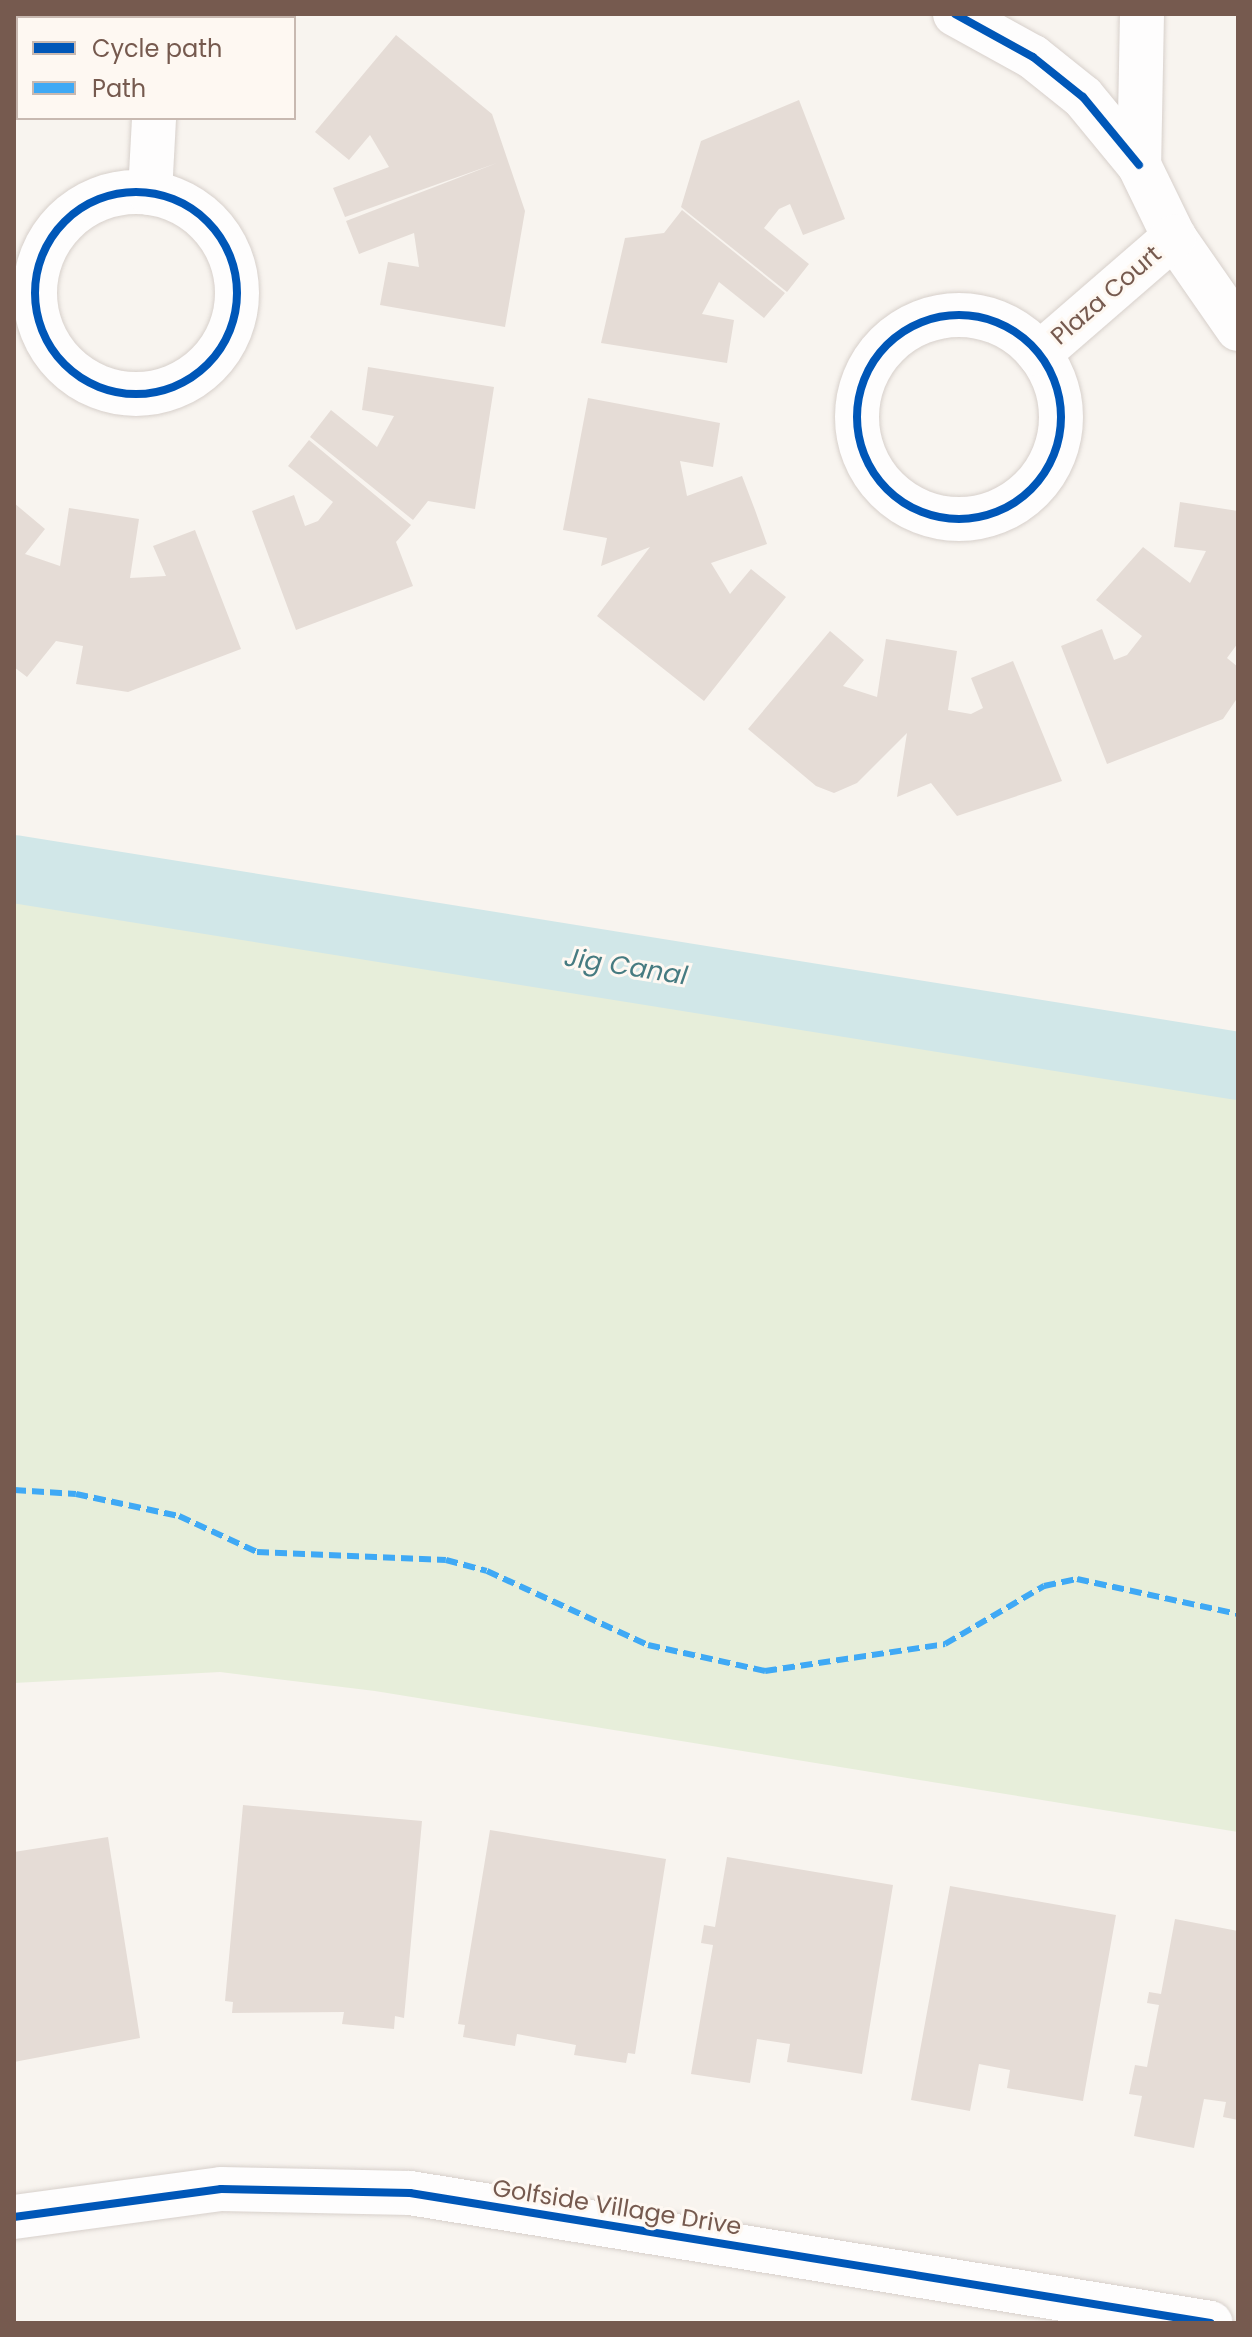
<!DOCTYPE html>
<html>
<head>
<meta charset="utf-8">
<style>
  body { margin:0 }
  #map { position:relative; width:1252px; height:2337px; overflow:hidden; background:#f8f4ef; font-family:Poppins,sans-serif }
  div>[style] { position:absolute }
  .green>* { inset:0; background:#e7eeda }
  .canal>* { height:68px; margin:-34px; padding:0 34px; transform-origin:34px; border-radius:34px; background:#d1e7e8 }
  .building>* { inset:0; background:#e5dcd6 }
  .roads { filter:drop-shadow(0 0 2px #d7d0cb) drop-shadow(0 0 2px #d7d0cb) }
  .street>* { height:44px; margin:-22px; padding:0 22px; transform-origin:22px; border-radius:22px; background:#fefdfd }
  .street>.ring { margin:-22px; padding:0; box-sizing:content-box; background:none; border:44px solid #fefdfd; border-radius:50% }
  .quiet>* { height:6px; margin-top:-3px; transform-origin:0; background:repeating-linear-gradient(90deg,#3fa9f5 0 12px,transparent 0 18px) }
  .cycleway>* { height:8px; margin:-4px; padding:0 4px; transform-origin:4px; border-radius:4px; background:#0057b8 }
  .cycleway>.ring { margin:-4px; padding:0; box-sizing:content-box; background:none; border:8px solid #0057b8; border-radius:50% }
  span { translate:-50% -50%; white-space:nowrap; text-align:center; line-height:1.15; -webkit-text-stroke:6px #fef8f2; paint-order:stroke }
  .street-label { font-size:24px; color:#765a4f }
  .water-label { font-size:26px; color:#467b81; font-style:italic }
  .frame { position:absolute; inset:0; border:16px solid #765a4f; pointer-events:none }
  .legend { position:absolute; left:16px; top:16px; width:280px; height:104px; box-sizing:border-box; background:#fef8f2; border:2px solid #c8b9b1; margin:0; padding:10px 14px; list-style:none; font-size:24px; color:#765a4f }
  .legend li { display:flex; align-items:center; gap:16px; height:40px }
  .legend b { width:40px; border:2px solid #c8b9b1 }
</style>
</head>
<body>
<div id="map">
  <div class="green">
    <i style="clip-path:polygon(14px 861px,1238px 1075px,1238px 1832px,375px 1691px,220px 1672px,14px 1683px)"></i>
  </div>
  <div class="canal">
    <i style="left:14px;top:869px;width:1240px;rotate:9.14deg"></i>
  </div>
  <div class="building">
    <i style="clip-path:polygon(396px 35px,492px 114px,525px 211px,505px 327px,380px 305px,388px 262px,419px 267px,414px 233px,359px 254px,346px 221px,497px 163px,345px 217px,333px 188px,389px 167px,370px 135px,349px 160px,315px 132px)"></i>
    <i style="clip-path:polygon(799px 100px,845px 219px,803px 235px,790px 204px,779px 209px,764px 228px,809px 264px,787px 292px,681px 207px,701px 141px)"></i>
    <i style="clip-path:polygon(682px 210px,785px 293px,764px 318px,719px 282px,702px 314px,734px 320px,727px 363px,601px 343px,625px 238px,664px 233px)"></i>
    <i style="clip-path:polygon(368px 367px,494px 387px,475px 509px,428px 501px,413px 520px,310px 437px,331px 410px,377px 447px,394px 416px,362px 410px)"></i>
    <i style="clip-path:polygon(588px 398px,720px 423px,713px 467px,680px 461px,687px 496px,742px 476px,755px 510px,767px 544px,711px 563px,730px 594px,751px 569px,786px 597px,704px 701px,597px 616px,650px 547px,601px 566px,607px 538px,563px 530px)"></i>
    <i style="clip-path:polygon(309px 440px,411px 525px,396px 542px,413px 586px,296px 630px,252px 511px,294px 495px,305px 526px,318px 521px,333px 502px,288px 466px)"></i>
    <i style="clip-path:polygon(1180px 502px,1238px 511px,1238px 643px,1227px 658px,1238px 667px,1238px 697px,1223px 719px,1107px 764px,1061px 646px,1102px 629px,1114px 660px,1127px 655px,1142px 636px,1096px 600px,1143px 547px,1190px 583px,1206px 551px,1174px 547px)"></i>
    <i style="clip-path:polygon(14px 503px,45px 529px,25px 554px,60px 566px,69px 508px,139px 519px,130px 578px,166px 576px,153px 546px,195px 530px,241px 649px,128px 692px,76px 684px,83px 646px,56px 641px,27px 677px,14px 667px)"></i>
    <i style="clip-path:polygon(830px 631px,864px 660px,843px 686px,877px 697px,886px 639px,957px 651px,948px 710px,971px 714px,983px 708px,971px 678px,1013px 661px,1062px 781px,957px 816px,931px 783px,897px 797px,907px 733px,857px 783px,834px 793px,816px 786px,748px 729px)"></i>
    <i style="clip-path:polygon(243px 1805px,422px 1821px,404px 2018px,395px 2016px,394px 2029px,342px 2024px,344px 2012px,232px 2013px,233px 2002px,225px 2001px)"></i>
    <i style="clip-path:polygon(490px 1830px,666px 1859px,635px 2054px,628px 2053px,626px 2063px,574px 2055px,576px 2045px,517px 2034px,515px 2046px,463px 2037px,465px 2025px,458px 2024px)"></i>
    <i style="clip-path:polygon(108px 1837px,140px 2038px,14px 2062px,14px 1852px)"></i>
    <i style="clip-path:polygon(727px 1857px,893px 1885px,862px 2074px,787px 2062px,790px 2044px,757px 2039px,750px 2083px,691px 2074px,713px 1945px,701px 1943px,704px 1925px,715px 1927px)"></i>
    <i style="clip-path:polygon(950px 1886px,1116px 1915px,1083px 2101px,1007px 2088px,1010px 2070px,979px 2064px,970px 2111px,911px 2100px)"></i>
    <i style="clip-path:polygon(1175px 1919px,1238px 1931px,1238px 2120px,1223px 2117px,1226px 2102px,1204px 2099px,1194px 2148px,1134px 2136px,1142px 2096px,1129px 2094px,1135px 2065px,1147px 2067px,1159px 2005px,1147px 2003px,1149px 1992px,1161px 1994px)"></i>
  </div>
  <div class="roads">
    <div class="street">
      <i style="left:955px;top:14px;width:89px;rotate:28.9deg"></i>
      <i style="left:1033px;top:57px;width:64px;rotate:38.7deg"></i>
      <i style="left:1083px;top:97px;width:88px;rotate:50.5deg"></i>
      <i style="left:1142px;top:14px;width:151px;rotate:91.1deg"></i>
      <i style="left:1139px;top:165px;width:80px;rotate:64.1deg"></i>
      <i style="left:1174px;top:237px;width:112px;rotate:55.2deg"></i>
      <i style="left:193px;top:18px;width:4px;rotate:-63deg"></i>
      <i class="ring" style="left:35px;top:192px;width:158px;height:158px"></i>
      <i style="left:150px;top:193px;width:75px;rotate:-86.9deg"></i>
      <i class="ring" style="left:857px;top:315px;width:160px;height:160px"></i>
      <i style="left:1039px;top:354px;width:179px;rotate:-40.9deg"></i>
      <i style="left:14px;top:2217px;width:209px;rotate:-7.7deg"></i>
      <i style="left:221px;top:2189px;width:189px;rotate:1.2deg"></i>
      <i style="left:410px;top:2193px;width:811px;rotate:9.22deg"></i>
    </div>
  </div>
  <div class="quiet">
    <i style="left:14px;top:1490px;width:62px;rotate:3.7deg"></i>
    <i style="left:76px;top:1494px;width:105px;rotate:12.1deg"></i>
    <i style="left:179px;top:1516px;width:86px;rotate:24.8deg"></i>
    <i style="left:257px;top:1552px;width:189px;rotate:2.4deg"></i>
    <i style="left:446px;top:1560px;width:42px;rotate:15deg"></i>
    <i style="left:487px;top:1571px;width:177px;rotate:24.7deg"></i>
    <i style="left:648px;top:1645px;width:120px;rotate:12.5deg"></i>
    <i style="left:765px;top:1671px;width:182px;rotate:-8.5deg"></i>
    <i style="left:945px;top:1644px;width:115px;rotate:-30.4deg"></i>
    <i style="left:1044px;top:1586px;width:34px;rotate:-12deg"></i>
    <i style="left:1077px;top:1579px;width:165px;rotate:12.3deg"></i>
  </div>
  <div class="cycleway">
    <i style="left:955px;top:14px;width:89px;rotate:28.9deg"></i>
    <i style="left:1033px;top:57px;width:64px;rotate:38.7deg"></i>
    <i style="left:1083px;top:97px;width:88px;rotate:50.5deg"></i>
    <i class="ring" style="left:35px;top:192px;width:194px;height:194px"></i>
    <i class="ring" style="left:857px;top:315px;width:196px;height:196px"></i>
    <i style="left:14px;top:2217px;width:209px;rotate:-7.7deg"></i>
    <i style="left:221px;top:2189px;width:189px;rotate:1.2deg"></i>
    <i style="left:410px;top:2193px;width:811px;rotate:9.22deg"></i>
  </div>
  <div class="street-label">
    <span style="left:1106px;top:295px;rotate:-41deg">Plaza Court</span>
    <span style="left:617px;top:2207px;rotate:9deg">Golfside Village Drive</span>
  </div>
  <div class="water-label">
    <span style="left:626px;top:967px;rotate:9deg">Jig Canal</span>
  </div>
  <div class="frame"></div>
  <ul class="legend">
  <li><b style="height:10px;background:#0057b8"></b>Cycle path</li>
  <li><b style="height:10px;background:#3fa9f5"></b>Path</li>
  </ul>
</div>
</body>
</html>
